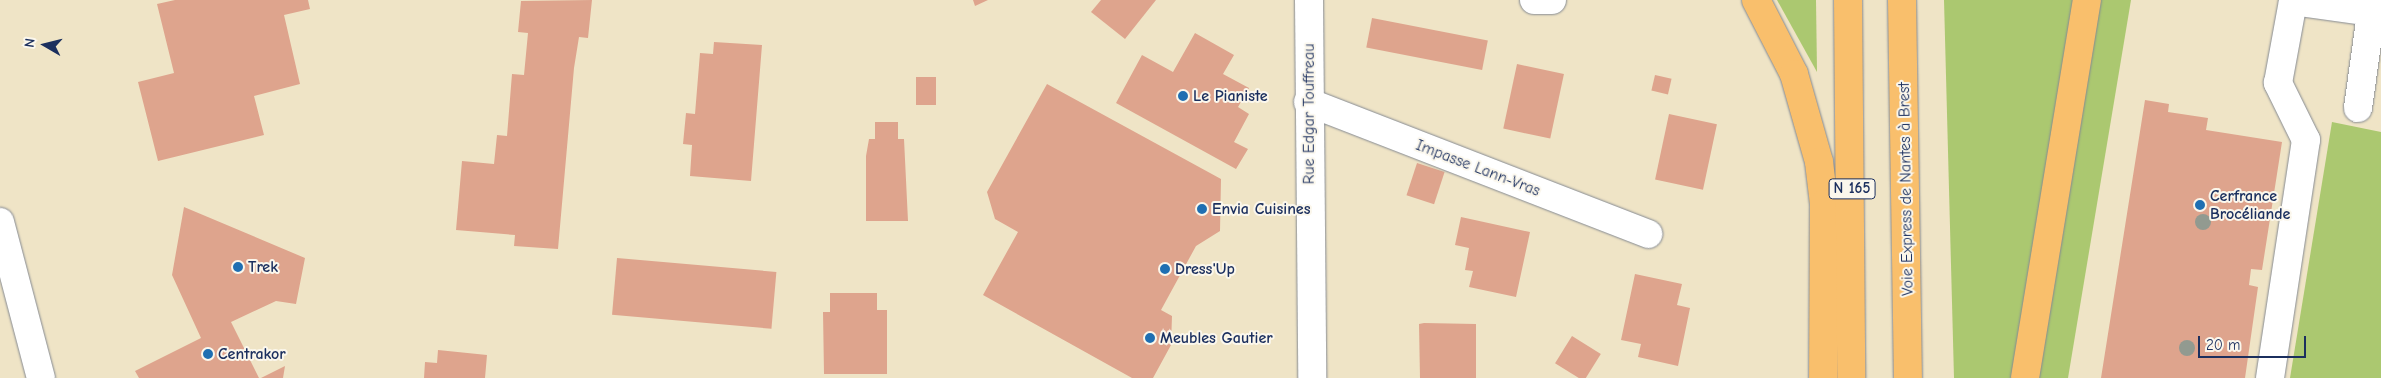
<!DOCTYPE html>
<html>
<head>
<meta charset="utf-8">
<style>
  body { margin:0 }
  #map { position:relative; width:2381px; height:378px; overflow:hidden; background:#efe4c6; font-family:"Comic Neue",sans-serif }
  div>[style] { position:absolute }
  .green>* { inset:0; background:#abc870 }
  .building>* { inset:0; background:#dea48d; transform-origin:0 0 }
  .roads { filter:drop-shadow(0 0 1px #858a92) drop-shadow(0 0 1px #858a92) }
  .minor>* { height:28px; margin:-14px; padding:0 14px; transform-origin:14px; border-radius:14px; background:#fff }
  .highway>* { height:28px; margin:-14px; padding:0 14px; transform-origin:14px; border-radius:14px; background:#f9bf6c }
  .trees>* { width:16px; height:16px; margin:-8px; border-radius:50%; background:#929a90 }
  .dots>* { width:14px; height:14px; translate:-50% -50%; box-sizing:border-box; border:2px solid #fbf7ec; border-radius:50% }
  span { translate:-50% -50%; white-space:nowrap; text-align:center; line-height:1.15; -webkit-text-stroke:4px #fbf7ec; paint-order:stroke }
  .shield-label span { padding:1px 4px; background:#fbf7ec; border:1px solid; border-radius:4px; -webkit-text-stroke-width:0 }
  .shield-label { font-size:15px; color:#1b2f5e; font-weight:700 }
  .poi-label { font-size:16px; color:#1b2f5e; font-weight:700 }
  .left { translate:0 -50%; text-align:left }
  .street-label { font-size:16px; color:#1b2f5e }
  .north { position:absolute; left:20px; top:20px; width:50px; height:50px; -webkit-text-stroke:4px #fbf7ec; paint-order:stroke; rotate:278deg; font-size:14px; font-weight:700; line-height:20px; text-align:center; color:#1b2f5e }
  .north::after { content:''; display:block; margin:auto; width:18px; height:22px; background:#1b2f5e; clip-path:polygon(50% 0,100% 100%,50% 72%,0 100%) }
  .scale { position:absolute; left:2198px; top:336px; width:108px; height:22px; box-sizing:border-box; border:2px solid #1b2f5e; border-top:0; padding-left:6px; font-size:15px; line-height:18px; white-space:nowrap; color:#1b2f5e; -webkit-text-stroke:4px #fbf7ec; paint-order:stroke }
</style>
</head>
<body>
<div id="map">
  <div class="green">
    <i style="clip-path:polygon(1777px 0,1816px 0,1817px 72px)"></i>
    <i style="clip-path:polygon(1944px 0,2131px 0,2068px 378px,1954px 378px)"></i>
    <i style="clip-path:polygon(2332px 122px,2381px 132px,2381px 378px,2290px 378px)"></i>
  </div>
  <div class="building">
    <i style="clip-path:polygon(175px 0,308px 0,310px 9px,284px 15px,300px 84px,254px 96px,264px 135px,158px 161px,138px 82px,174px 73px,157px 4px)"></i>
    <i style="clip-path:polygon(592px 0,588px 38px,579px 37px,574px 68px,558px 249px,514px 246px,515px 235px,456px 230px,462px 161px,494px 164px,497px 135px,507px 136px,512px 74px,524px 75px,528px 33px,518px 32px,521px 1px)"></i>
    <i style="clip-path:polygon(973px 0,988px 0,975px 6px)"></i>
    <i style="clip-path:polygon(1101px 0,1156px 0,1125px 39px,1091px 12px)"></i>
    <i style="left:1372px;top:18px;width:118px;height:30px;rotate:11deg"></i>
    <i style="clip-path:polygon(1195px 33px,1234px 55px,1223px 74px,1249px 88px,1238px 107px,1249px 114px,1234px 142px,1248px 149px,1236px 169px,1116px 103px,1142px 55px,1173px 72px)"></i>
    <i style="clip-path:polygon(714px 42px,762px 45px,751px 181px,690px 176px,692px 145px,683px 144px,686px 113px,695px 114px,700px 53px,713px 54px)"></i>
    <i style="left:1517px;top:64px;width:48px;height:66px;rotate:12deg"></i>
    <i style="left:1655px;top:75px;width:17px;height:16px;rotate:13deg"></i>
    <i style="left:916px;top:77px;width:20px;height:28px"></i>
    <i style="clip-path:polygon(1047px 84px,1221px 179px,1220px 231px,1196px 246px,1161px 310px,1172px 316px,1171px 345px,1153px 378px,1132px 378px,983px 295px,1018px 232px,995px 219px,987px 192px)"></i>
    <i style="clip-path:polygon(2145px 100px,2169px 104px,2168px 112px,2208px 118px,2206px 130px,2282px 142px,2262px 270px,2251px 269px,2249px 285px,2258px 287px,2245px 378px,2101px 378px)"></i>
    <i style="left:1669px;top:114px;width:49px;height:67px;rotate:12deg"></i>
    <i style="clip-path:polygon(875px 122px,898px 122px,898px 139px,904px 139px,908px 221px,866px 221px,866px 156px,869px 139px,875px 139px)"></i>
    <i style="left:1417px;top:163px;width:29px;height:34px;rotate:18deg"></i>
    <i style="clip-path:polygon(184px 207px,305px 258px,296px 304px,276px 301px,231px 322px,259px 378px,139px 378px,135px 371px,201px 338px,172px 275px)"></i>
    <i style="clip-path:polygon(1461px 217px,1530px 232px,1516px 297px,1469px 287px,1473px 271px,1465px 270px,1469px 248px,1455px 245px)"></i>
    <i style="left:617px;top:258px;width:160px;height:57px;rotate:5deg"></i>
    <i style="clip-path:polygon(1635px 274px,1682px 284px,1677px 305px,1690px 308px,1678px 366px,1638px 357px,1641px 344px,1621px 340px)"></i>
    <i style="clip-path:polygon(830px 293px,877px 293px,877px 310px,887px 310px,887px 374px,824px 374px,823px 312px,830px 312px)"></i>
    <i style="clip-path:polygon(1424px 323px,1476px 324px,1476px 378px,1420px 378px,1419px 324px)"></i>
    <i style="left:1572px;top:336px;width:34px;height:32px;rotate:32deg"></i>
    <i style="clip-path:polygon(438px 350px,487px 355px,485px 378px,424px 378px,425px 362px,437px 363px)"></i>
    <i style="clip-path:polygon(285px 366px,283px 378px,261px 378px)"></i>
  </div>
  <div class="roads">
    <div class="minor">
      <i style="left:1309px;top:0;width:378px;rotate:89.5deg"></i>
      <i style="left:1534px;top:0;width:18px"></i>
      <i style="left:1308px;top:102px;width:365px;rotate:21.2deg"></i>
      <i style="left:2358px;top:108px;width:109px;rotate:-82.1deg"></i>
      <i style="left:0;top:222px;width:161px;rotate:75.3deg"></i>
      <i style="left:2270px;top:378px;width:241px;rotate:-81.4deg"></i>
      <i style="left:2306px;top:140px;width:64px;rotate:-116.2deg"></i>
      <i style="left:2278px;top:83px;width:83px;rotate:-79.6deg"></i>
      <i style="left:2293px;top:1px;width:79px;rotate:8deg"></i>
    </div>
    <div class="highway">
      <i style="left:1756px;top:0;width:83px;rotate:62.8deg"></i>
      <i style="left:1794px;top:74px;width:91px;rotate:74.1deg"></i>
      <i style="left:1819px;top:162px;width:42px;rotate:83.2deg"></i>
      <i style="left:1824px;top:204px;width:174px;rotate:90.3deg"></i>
      <i style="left:1848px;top:0;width:378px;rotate:89.5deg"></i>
      <i style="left:1902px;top:0;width:378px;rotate:89.1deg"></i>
      <i style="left:2025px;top:378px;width:383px;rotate:-80.7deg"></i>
    </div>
  </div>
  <div class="trees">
    <i style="left:2203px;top:222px"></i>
    <i style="left:2187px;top:348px"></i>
  </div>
  <div class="dots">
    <i style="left:1183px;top:96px;background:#1f6fb2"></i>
    <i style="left:2200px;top:205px;background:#1f6fb2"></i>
    <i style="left:1202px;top:209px;background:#1f6fb2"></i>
    <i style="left:238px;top:267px;background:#1f6fb2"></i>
    <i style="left:1165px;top:269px;background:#1f6fb2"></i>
    <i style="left:1150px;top:338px;background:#1f6fb2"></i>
    <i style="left:208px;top:354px;background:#1f6fb2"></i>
  </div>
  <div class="shield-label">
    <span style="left:1852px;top:189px">N 165</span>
  </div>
  <div class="poi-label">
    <span class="left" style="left:1193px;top:96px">Le Pianiste</span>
    <span class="left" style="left:2210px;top:205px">Cerfrance<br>Brocéliande</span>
    <span class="left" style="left:1212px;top:209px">Envia Cuisines</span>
    <span class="left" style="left:248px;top:267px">Trek</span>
    <span class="left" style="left:1175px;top:269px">Dress'Up</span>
    <span class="left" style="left:1160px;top:338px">Meubles Gautier</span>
    <span class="left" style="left:218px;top:354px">Centrakor</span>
  </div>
  <div class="street-label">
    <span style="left:1309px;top:114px;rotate:-90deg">Rue Edgar Touffreau</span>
    <span style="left:1478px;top:168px;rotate:21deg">Impasse Lann-Vras</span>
    <span style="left:1906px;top:189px;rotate:-91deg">Voie Express de Nantes à Brest</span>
  </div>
  <div class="north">N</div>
  <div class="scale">20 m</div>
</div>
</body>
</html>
